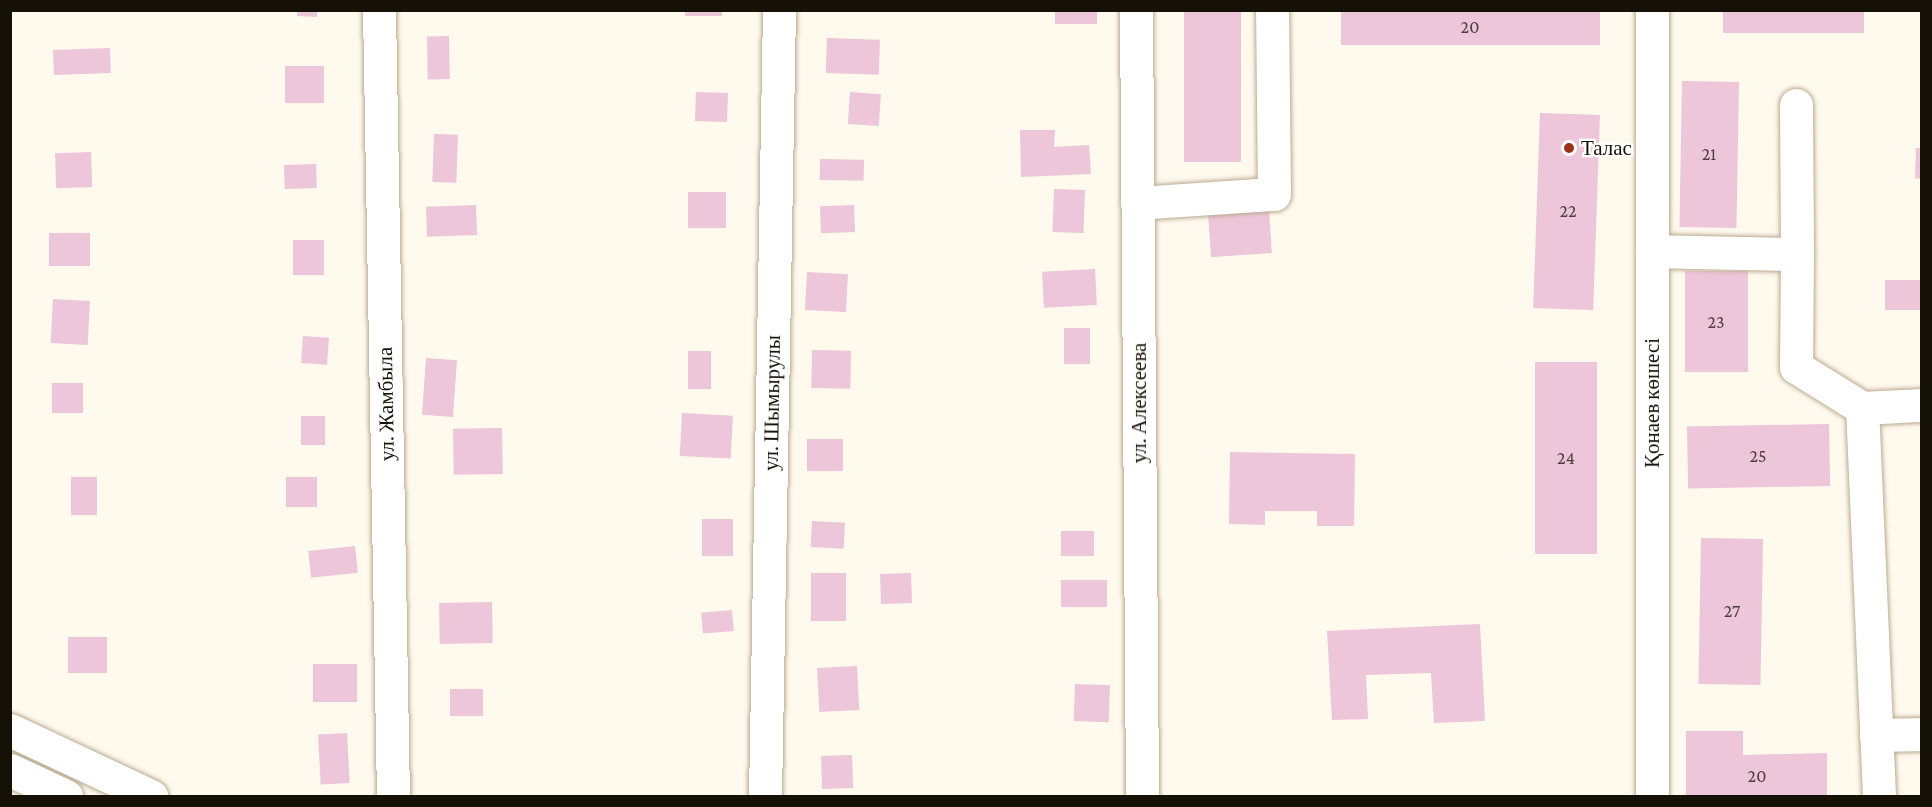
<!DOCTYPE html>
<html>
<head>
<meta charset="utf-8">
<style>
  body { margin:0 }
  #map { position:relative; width:1932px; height:807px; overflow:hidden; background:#fff9ee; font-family:"Crimson Pro",serif }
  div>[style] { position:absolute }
  .building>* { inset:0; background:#edc6d9; transform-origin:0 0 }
  .roads { filter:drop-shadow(0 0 2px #baab91) drop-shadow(0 0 2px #baab91) }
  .minor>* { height:33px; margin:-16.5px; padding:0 16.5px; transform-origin:16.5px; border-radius:16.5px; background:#fff }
  .dots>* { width:16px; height:16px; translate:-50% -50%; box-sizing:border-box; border:3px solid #fff; border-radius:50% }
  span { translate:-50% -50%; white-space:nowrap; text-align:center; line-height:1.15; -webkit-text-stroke:4.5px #fff; paint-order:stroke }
  .number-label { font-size:18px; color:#4c3e3c }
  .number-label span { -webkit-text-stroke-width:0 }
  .poi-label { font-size:21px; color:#161107 }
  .left { translate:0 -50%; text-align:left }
  .street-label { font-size:21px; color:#161107 }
  .frame { position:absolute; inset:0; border:12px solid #161107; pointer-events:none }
</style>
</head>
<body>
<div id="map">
  <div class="building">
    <i style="clip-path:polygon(297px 10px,317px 10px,317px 17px,297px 16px)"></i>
    <i style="left:685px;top:10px;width:37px;height:6px"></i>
    <i style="left:1055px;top:10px;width:42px;height:14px"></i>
    <i style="left:1184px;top:10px;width:57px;height:152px"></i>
    <i style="left:1341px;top:10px;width:259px;height:35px"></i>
    <i style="left:1723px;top:10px;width:141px;height:23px"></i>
    <i style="left:449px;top:36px;width:43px;height:22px;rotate:89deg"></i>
    <i style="left:827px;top:38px;width:53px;height:35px;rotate:2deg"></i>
    <i style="left:110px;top:48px;width:25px;height:57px;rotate:88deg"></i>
    <i style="left:285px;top:66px;width:39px;height:37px"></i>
    <i style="left:1682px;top:81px;width:57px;height:146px;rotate:1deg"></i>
    <i style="left:696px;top:92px;width:32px;height:29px;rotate:2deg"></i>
    <i style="left:850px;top:92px;width:31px;height:32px;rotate:4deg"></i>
    <i style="left:1540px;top:113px;width:60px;height:195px;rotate:2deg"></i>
    <i style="clip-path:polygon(1020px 130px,1055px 130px,1054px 147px,1089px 145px,1091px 174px,1021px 177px)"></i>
    <i style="left:434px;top:134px;width:24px;height:48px;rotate:2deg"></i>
    <i style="clip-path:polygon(1916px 148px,1922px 148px,1922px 179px,1915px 178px)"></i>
    <i style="left:91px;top:152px;width:35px;height:36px;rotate:88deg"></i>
    <i style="left:820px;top:159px;width:44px;height:21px;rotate:1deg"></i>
    <i style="left:316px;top:164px;width:24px;height:32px;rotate:88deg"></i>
    <i style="left:1054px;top:189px;width:31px;height:43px;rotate:2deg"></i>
    <i style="left:688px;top:192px;width:38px;height:36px"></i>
    <i style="left:476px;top:205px;width:30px;height:50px;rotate:88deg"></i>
    <i style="left:854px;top:205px;width:27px;height:34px;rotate:88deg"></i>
    <i style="left:1269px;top:211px;width:42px;height:61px;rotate:86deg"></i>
    <i style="left:49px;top:233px;width:41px;height:33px"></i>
    <i style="left:324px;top:240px;width:35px;height:31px;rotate:90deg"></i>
    <i style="left:1095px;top:269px;width:36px;height:53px;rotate:87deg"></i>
    <i style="left:1685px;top:271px;width:63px;height:101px"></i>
    <i style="left:807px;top:272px;width:41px;height:38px;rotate:3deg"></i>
    <i style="left:1885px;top:280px;width:37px;height:30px"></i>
    <i style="left:53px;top:299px;width:37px;height:44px;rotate:3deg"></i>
    <i style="left:1064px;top:328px;width:26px;height:36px"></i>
    <i style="left:303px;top:336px;width:26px;height:27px;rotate:4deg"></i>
    <i style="left:812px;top:350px;width:39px;height:38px;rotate:1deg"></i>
    <i style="left:688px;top:351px;width:23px;height:38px"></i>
    <i style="left:426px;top:358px;width:31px;height:57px;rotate:4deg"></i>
    <i style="left:1535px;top:362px;width:62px;height:192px"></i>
    <i style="left:83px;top:383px;width:30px;height:31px;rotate:90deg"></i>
    <i style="left:682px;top:413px;width:51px;height:43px;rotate:3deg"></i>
    <i style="left:301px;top:416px;width:24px;height:29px"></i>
    <i style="left:1829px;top:424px;width:62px;height:142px;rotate:89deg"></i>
    <i style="left:502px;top:428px;width:46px;height:49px;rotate:89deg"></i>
    <i style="left:843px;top:439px;width:32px;height:36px;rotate:90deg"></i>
    <i style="clip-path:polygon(1230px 452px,1355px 454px,1354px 526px,1317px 526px,1317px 511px,1265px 511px,1265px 525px,1229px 524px)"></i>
    <i style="left:71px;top:477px;width:26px;height:38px"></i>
    <i style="left:286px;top:477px;width:31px;height:30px"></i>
    <i style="left:702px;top:519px;width:31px;height:37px"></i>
    <i style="left:812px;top:521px;width:33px;height:26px;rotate:3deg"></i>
    <i style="left:1061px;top:531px;width:33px;height:25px"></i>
    <i style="left:1701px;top:538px;width:62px;height:146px;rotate:1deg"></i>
    <i style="left:355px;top:546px;width:27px;height:47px;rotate:84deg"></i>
    <i style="left:811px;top:573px;width:35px;height:48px"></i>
    <i style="left:911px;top:573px;width:30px;height:31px;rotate:88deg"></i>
    <i style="left:1107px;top:580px;width:27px;height:46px;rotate:90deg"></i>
    <i style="left:492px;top:602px;width:41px;height:53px;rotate:89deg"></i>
    <i style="left:732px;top:610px;width:21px;height:31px;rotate:85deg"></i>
    <i style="clip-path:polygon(1480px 624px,1485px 721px,1434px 723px,1431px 673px,1366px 675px,1368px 719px,1332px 720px,1327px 631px)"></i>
    <i style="left:68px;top:637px;width:39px;height:36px"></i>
    <i style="left:313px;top:664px;width:44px;height:38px"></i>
    <i style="left:857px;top:666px;width:44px;height:40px;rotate:87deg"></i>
    <i style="left:1075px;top:684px;width:35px;height:37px;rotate:2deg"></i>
    <i style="left:450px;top:689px;width:33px;height:27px"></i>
    <i style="clip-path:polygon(1686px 731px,1743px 731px,1743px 755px,1827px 753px,1827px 796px,1686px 796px)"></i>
    <i style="left:347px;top:733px;width:50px;height:29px;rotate:87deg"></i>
    <i style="left:852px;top:755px;width:33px;height:31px;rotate:88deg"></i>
  </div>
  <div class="roads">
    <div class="minor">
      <i style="left:379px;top:10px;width:786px;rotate:88.98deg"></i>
      <i style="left:1136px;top:10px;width:786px;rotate:89.56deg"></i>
      <i style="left:1796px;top:105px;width:149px;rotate:89.6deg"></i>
      <i style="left:1137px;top:203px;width:137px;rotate:-3.8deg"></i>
      <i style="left:1274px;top:194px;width:184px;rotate:-90.6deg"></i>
      <i style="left:1652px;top:251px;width:145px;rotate:1.2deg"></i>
      <i style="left:1797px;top:254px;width:113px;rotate:90.5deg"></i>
      <i style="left:1796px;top:367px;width:78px;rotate:31.8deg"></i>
      <i style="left:10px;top:730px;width:156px;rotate:25.1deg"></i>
      <i style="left:1876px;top:735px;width:46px;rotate:-1.2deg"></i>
      <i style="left:10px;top:770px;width:62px;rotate:24.9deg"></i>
      <i style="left:765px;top:796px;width:786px;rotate:-88.98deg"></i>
      <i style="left:1652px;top:796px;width:786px;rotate:-90deg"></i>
      <i style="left:1879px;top:796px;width:388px;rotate:-92.5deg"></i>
      <i style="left:1862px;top:408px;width:60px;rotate:-2.9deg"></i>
    </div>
  </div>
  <div class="dots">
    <i style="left:1569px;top:148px;background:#9a3217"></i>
  </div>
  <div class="number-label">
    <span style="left:1470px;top:27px">20</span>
    <span style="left:1709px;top:154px">21</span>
    <span style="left:1568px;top:211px">22</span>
    <span style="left:1716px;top:322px">23</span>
    <span style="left:1758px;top:456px">25</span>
    <span style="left:1566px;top:458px">24</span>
    <span style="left:1732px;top:611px">27</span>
    <span style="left:1757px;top:776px">20</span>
  </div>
  <div class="poi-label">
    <span class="left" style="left:1581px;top:148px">Талас</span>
  </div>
  <div class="street-label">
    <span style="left:772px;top:403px;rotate:-89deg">ул. Шымырулы</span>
    <span style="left:1139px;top:403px;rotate:-90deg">ул. Алексеева</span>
    <span style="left:1652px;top:403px;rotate:-90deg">Қонаев көшесі</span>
    <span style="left:386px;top:404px;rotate:-91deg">ул. Жамбыла</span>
  </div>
  <div class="frame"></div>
</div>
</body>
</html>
